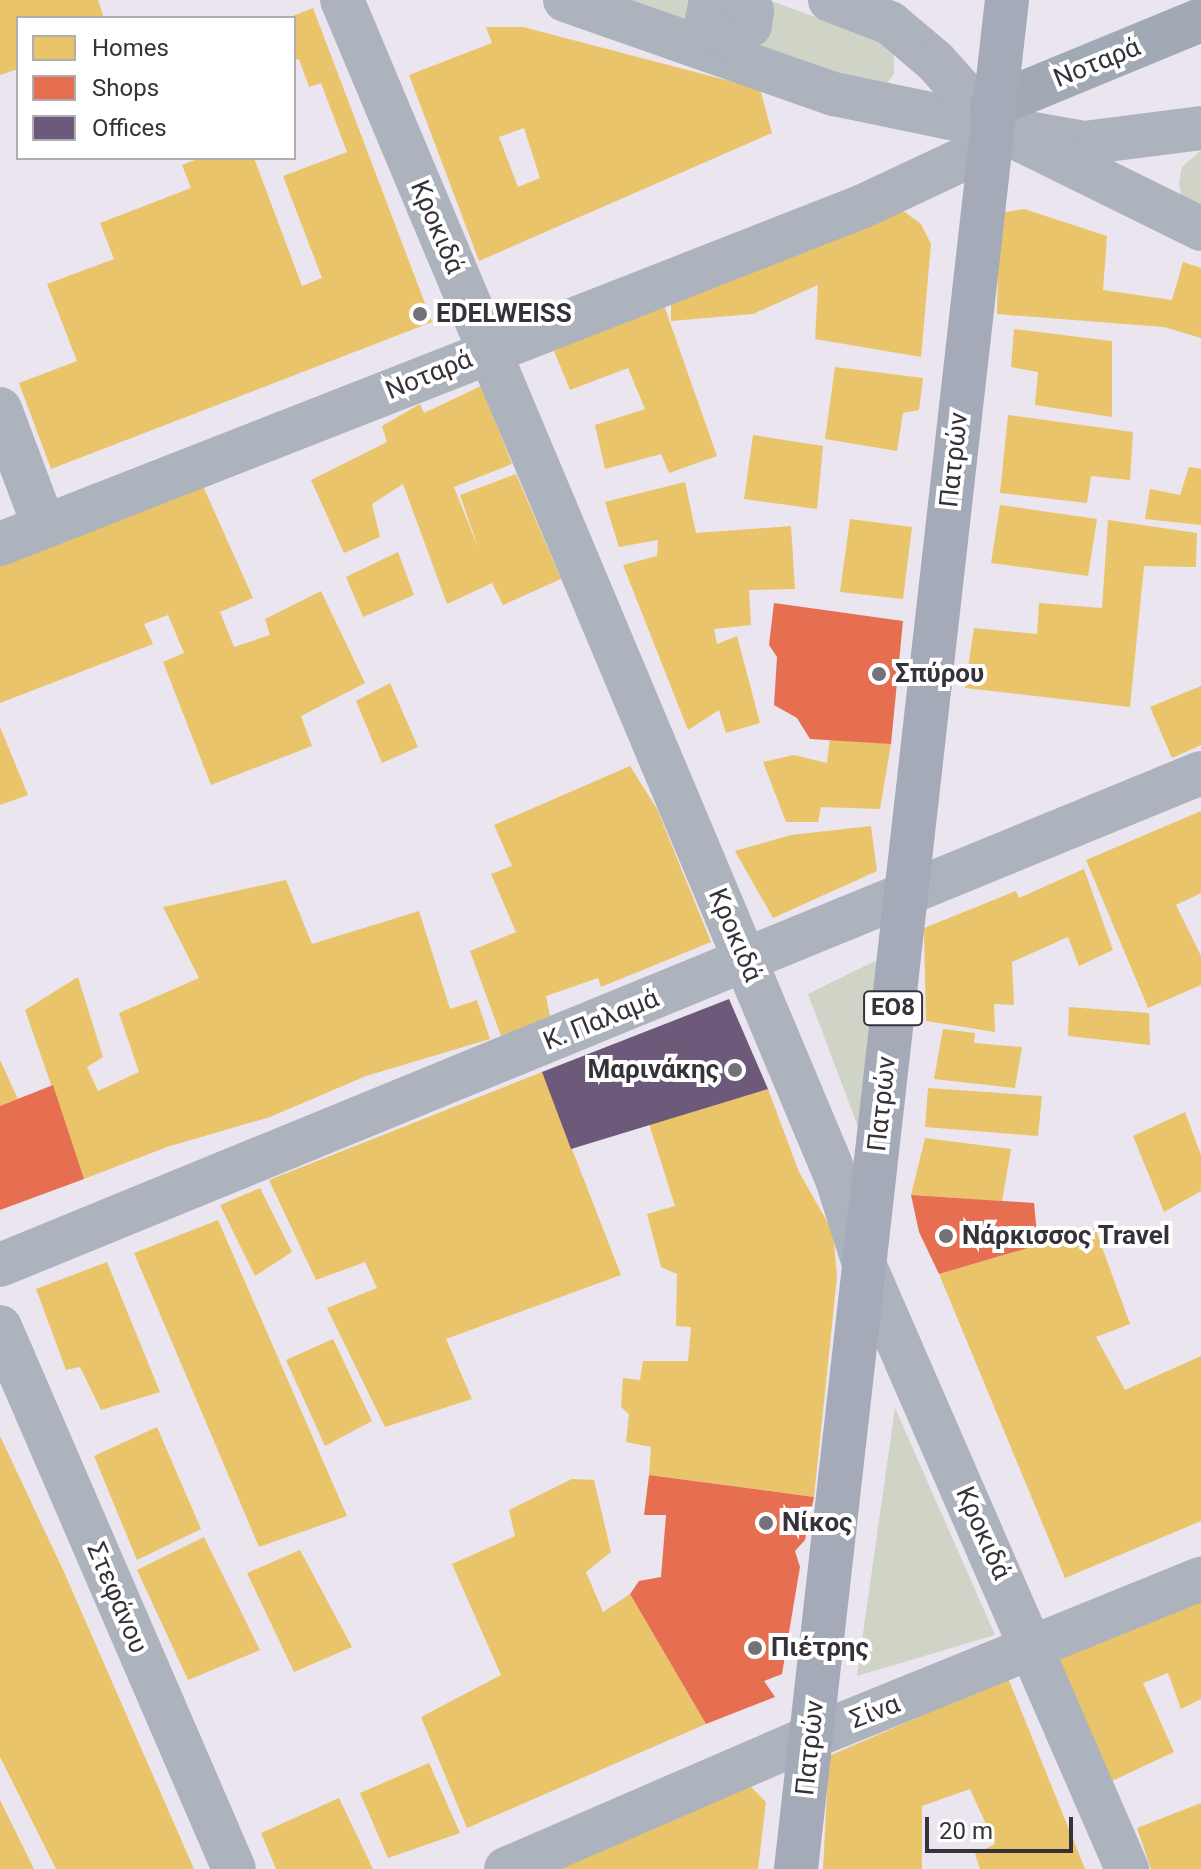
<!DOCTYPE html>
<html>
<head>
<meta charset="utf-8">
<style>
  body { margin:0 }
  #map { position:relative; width:1201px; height:1869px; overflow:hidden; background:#ebe5f0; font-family:Roboto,sans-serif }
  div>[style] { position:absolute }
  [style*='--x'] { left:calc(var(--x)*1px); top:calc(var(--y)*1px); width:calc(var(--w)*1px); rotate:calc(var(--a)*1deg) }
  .green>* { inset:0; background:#d0d4c7 }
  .homes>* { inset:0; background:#e9c46a }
  .shops>* { inset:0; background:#e76f51 }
  .offices>* { inset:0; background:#6d597a }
  .street>* { height:44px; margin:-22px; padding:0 22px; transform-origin:22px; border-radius:22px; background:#acb3bd }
  .secondary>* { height:44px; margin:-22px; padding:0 22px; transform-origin:22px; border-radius:22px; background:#a0a9b4 }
  .primary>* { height:44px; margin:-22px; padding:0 22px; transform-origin:22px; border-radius:22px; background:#a4aab8 }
  .dots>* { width:22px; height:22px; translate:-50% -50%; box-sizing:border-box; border:4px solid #fff; border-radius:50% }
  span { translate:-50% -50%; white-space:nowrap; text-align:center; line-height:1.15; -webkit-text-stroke:8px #fff; paint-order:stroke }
  .shield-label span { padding:2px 6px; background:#fff; border:2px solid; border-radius:6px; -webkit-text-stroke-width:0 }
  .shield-label { font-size:24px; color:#363239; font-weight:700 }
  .street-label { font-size:26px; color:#363239 }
  .poi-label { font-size:26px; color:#363239; font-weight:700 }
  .left { translate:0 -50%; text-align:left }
  .right { translate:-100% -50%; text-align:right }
  .legend { position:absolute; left:16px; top:16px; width:280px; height:144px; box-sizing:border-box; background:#fff; border:2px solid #afadb0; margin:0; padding:10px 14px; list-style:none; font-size:24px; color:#363239 }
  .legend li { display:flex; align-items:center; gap:16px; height:40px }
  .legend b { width:40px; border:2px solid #afadb0 }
  .scale { position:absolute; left:925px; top:1817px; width:148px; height:36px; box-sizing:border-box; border:4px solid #363239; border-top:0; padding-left:10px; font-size:24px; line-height:28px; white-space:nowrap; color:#363239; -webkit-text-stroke:6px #fff; paint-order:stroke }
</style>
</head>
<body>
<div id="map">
  <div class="green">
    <div style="clip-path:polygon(620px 0,693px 0,690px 28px)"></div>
    <div style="clip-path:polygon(769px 0,883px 42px,894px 56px,894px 74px,883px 89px,746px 49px)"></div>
    <div style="clip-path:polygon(1201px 150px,1201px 210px,1181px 196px,1179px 182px,1182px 167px)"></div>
    <div style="clip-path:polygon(875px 961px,884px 975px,863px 1140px,808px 994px)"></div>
    <div style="clip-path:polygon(895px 1408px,995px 1635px,857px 1676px)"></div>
  </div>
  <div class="homes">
    <div style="clip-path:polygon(0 0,98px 0,104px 18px,18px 18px,18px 69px,0 75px)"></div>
    <div style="clip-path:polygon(313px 8px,432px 322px,51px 469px,19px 383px,77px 361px,47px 284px,114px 259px,100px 223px,191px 188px,182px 165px,200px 158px,254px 158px,302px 286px,322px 278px,283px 176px,347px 152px,321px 83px,309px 87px,299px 59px,294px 60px,294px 18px,288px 18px)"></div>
    <div style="clip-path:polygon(evenodd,486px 27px,523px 27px,760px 89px,772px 133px,479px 261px,409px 75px,492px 43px,486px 27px,524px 128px,540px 178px,518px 187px,499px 137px,524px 128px)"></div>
    <div style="clip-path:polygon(884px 207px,905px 212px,921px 224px,931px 244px,921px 357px,815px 339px,818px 285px,753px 314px,671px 321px,671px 293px)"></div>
    <div style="clip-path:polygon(1024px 209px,1107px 236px,1103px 290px,1172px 300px,1183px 262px,1201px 268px,1201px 338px,1164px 327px,997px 314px,999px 213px)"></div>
    <div style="clip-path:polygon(661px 297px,717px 456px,669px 473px,661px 454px,605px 469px,595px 425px,645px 409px,628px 368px,570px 390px,554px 351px)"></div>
    <div style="clip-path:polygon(1014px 329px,1112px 341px,1112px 417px,1035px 405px,1038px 372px,1011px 367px)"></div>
    <div style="clip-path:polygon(835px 367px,923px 378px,919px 410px,903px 413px,897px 451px,825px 439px)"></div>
    <div style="clip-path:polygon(481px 386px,512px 464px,454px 487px,479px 550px,460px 495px,516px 474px,561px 579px,503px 605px,492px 583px,447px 604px,403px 484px,372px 504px,380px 537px,344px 553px,311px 480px,387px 442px,382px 426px,420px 404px,424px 413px)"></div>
    <div style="clip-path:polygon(1008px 415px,1133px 432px,1130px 480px,1091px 476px,1087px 503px,1000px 493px)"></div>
    <div style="clip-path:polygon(753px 435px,823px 446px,817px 509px,744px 499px)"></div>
    <div style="clip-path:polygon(1189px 467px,1201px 469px,1201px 525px,1145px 519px,1150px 489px,1180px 495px)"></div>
    <div style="clip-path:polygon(685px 482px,696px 533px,791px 526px,795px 589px,749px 590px,751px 625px,714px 629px,717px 644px,737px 636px,760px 723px,726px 733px,719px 710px,688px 730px,623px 565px,657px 556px,658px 540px,619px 547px,605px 502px)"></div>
    <div style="clip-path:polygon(203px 486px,253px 598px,220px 612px,234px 647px,270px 635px,265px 619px,321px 591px,365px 683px,301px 716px,312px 746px,211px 785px,163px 662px,184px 653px,168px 615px,144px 624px,153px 644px,0 703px,0 564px)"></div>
    <div style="clip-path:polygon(1000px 505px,1097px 519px,1088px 576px,991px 563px)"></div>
    <div style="clip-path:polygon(850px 519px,912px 527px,903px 599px,840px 592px)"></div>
    <div style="clip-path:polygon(1108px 520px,1197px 533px,1196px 567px,1144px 566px,1130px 707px,965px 688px,974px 628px,1037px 634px,1039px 603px,1102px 608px)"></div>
    <div style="clip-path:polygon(398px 552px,414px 595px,363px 617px,346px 577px)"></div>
    <div style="clip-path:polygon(390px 683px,418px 747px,382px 763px,356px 701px)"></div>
    <div style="clip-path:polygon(1201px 686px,1201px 745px,1172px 758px,1150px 707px)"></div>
    <div style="clip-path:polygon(0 727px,28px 795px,0 805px)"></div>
    <div style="clip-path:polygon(830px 738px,891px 744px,880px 809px,821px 807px,818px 822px,786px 822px,763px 762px,794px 755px,827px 763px)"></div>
    <div style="clip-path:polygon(630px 766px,657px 809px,711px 942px,601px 987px,598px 978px,546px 996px,550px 1016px,501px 1036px,470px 951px,516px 932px,491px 874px,512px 866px,494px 825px)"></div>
    <div style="clip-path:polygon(1201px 811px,1201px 893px,1176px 905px,1201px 956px,1201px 985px,1148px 1008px,1086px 860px)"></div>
    <div style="clip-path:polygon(871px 826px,877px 871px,773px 918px,735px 851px,791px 835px)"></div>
    <div style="clip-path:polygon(1084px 869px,1113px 950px,1079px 966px,1068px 937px,1012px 962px,1014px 1005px,994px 1004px,995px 1032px,926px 1021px,924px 928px,1016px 891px,1019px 898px)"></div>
    <div style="clip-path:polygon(286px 880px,312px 944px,419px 911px,450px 1009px,477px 1000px,490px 1039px,366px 1076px,270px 1117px,167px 1147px,84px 1179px,25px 1010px,78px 977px,103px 1057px,87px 1067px,98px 1091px,139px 1072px,119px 1013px,199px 978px,163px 907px)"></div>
    <div style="clip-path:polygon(1069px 1007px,1149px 1013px,1150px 1045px,1068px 1036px)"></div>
    <div style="clip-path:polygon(943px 1029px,975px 1033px,974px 1043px,1022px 1047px,1015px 1088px,934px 1079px)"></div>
    <div style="clip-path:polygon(0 1060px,18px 1099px,0 1106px)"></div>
    <div style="clip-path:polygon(542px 1072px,621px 1275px,446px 1339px,472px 1399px,385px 1427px,327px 1308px,377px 1288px,365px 1262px,316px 1280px,269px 1180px)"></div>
    <div style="clip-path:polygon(928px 1088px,1042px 1096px,1038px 1136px,925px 1127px)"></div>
    <div style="clip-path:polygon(768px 1089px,799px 1172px,833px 1232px,837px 1277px,814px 1497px,649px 1475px,651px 1447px,626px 1442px,629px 1414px,621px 1407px,623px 1378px,640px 1380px,643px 1361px,688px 1361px,691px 1327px,676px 1326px,677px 1274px,661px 1267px,647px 1214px,675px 1206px,649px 1124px)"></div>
    <div style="clip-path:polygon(1185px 1112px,1201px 1155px,1201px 1191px,1164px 1212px,1133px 1136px)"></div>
    <div style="clip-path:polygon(925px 1138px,1011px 1149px,1002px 1201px,911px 1195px)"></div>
    <div style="clip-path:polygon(260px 1188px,292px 1252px,255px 1276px,220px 1205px)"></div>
    <div style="clip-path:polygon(218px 1220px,347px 1516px,259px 1547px,134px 1253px)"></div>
    <div style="clip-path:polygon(1095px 1228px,1130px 1324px,1096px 1337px,1125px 1390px,1201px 1356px,1201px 1521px,1065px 1578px,939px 1274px)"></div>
    <div style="clip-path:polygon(107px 1262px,160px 1392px,101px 1410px,80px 1367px,66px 1370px,36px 1289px)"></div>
    <div style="clip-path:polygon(333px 1339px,372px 1421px,325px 1446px,286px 1360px)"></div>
    <div style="clip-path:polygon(157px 1427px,201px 1529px,137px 1560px,94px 1456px)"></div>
    <div style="clip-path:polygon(0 1436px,64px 1572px,194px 1869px,56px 1869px,0 1757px)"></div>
    <div style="clip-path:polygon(572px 1479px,594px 1480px,611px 1552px,586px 1572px,603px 1612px,630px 1594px,706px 1724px,467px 1828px,421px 1717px,501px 1675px,452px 1564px,515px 1536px,509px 1510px)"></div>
    <div style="clip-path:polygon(204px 1537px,260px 1650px,188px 1680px,137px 1570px)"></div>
    <div style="clip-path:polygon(300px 1550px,352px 1647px,294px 1672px,247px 1573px)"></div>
    <div style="clip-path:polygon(1201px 1588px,1201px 1699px,1181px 1709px,1168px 1673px,1143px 1683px,1174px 1752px,1112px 1781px,1051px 1649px)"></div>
    <div style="clip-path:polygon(1008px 1678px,1085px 1869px,980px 1869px,975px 1854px,995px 1844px,970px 1789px,922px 1806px,922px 1869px,823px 1869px,829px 1756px)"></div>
    <div style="clip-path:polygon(429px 1763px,460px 1833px,388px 1858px,360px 1793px)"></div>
    <div style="clip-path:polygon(751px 1787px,766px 1802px,758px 1869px,536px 1869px)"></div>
    <div style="clip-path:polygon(339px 1798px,373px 1869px,276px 1869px,261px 1833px)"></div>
    <div style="clip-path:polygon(0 1800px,34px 1869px,0 1869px)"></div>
    <div style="clip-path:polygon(1201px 1803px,1201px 1869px,1151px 1869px,1137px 1828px)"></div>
  </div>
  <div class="shops">
    <div style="clip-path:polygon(774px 603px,903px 621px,891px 744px,810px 739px,797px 718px,774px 705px,777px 657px,769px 645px)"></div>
    <div style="clip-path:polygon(53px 1085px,84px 1179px,0 1210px,0 1106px)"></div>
    <div style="clip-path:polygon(911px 1195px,1034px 1203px,1038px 1245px,939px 1274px,919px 1232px)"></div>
    <div style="clip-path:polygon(649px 1475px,814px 1497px,805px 1540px,795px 1551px,800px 1567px,782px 1674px,764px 1681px,775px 1697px,706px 1724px,630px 1594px,639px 1581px,661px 1577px,666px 1515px,644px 1515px)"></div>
  </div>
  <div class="offices">
    <div style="clip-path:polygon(729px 999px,768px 1089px,571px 1149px,542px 1072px)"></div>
  </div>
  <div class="street">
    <div style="--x:342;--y:0;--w:1279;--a:67.23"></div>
    <div style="--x:837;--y:1179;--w:89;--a:72.4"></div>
    <div style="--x:864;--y:1264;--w:660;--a:66.5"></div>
    <div style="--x:565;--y:0;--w:285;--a:19.3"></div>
    <div style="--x:834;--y:94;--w:163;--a:11.7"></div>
    <div style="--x:994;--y:127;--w:91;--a:10.1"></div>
    <div style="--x:1084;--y:143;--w:118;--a:-7.3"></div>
    <div style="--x:711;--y:0;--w:20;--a:101"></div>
    <div style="--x:707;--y:20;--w:15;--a:58"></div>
    <div style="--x:715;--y:33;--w:17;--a:17"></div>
    <div style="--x:731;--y:38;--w:23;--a:-34"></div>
    <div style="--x:750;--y:25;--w:14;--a:-82"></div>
    <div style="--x:752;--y:11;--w:12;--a:-114"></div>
    <div style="--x:830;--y:0;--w:64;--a:21"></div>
    <div style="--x:890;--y:23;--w:59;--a:40.2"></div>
    <div style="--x:935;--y:61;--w:89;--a:48.2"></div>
    <div style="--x:994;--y:127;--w:231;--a:26.2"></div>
    <div style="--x:0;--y:409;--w:125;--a:69.4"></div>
    <div style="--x:0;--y:544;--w:925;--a:-21.38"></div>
    <div style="--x:861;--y:207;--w:141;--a:-25.1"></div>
    <div style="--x:0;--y:1265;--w:1298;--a:-22.28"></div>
    <div style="--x:0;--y:1327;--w:590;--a:66.65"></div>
    <div style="--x:506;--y:1869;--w:332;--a:-23.4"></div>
    <div style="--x:811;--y:1737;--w:421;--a:-22.1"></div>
  </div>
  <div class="secondary">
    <div style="--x:992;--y:106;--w:226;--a:-22.4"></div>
  </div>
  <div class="primary">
    <div style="--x:796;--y:1869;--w:1881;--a:-83.56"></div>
  </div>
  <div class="dots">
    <div style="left:420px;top:314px;background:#757179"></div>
    <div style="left:879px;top:674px;background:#757179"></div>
    <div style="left:735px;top:1070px;background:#757179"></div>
    <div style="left:946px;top:1236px;background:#757179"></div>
    <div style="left:766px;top:1523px;background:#757179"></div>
    <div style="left:755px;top:1648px;background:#757179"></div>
  </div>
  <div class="shield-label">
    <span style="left:893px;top:1008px">ΕΟ8</span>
  </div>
  <div class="street-label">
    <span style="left:1097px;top:63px;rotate:-22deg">Νοταρά</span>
    <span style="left:437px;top:227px;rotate:67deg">Κροκιδά</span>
    <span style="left:429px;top:375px;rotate:-22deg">Νοταρά</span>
    <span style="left:954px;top:460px;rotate:-84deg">Πατρών</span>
    <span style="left:735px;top:935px;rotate:67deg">Κροκιδά</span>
    <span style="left:601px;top:1020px;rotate:-22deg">Κ. Παλαμά</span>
    <span style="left:882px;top:1104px;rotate:-84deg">Πατρών</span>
    <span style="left:983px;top:1533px;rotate:66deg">Κροκιδά</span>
    <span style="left:117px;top:1598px;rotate:67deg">Στεφάνου</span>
    <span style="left:875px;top:1712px;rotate:-21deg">Σίνα</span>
    <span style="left:810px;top:1748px;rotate:-84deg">Πατρών</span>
  </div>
  <div class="poi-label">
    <span class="left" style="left:436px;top:314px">EDELWEISS</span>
    <span class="left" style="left:895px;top:674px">Σπύρου</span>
    <span class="right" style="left:719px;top:1070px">Μαρινάκης</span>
    <span class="left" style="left:962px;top:1236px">Νάρκισσος Travel</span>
    <span class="left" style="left:782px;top:1523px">Νίκος</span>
    <span class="left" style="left:771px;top:1648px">Πιέτρης</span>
  </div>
  <ul class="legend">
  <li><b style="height:22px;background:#e9c46a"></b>Homes</li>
  <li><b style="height:22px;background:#e76f51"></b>Shops</li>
  <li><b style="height:22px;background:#6d597a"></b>Offices</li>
  </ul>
  <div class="scale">20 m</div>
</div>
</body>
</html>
